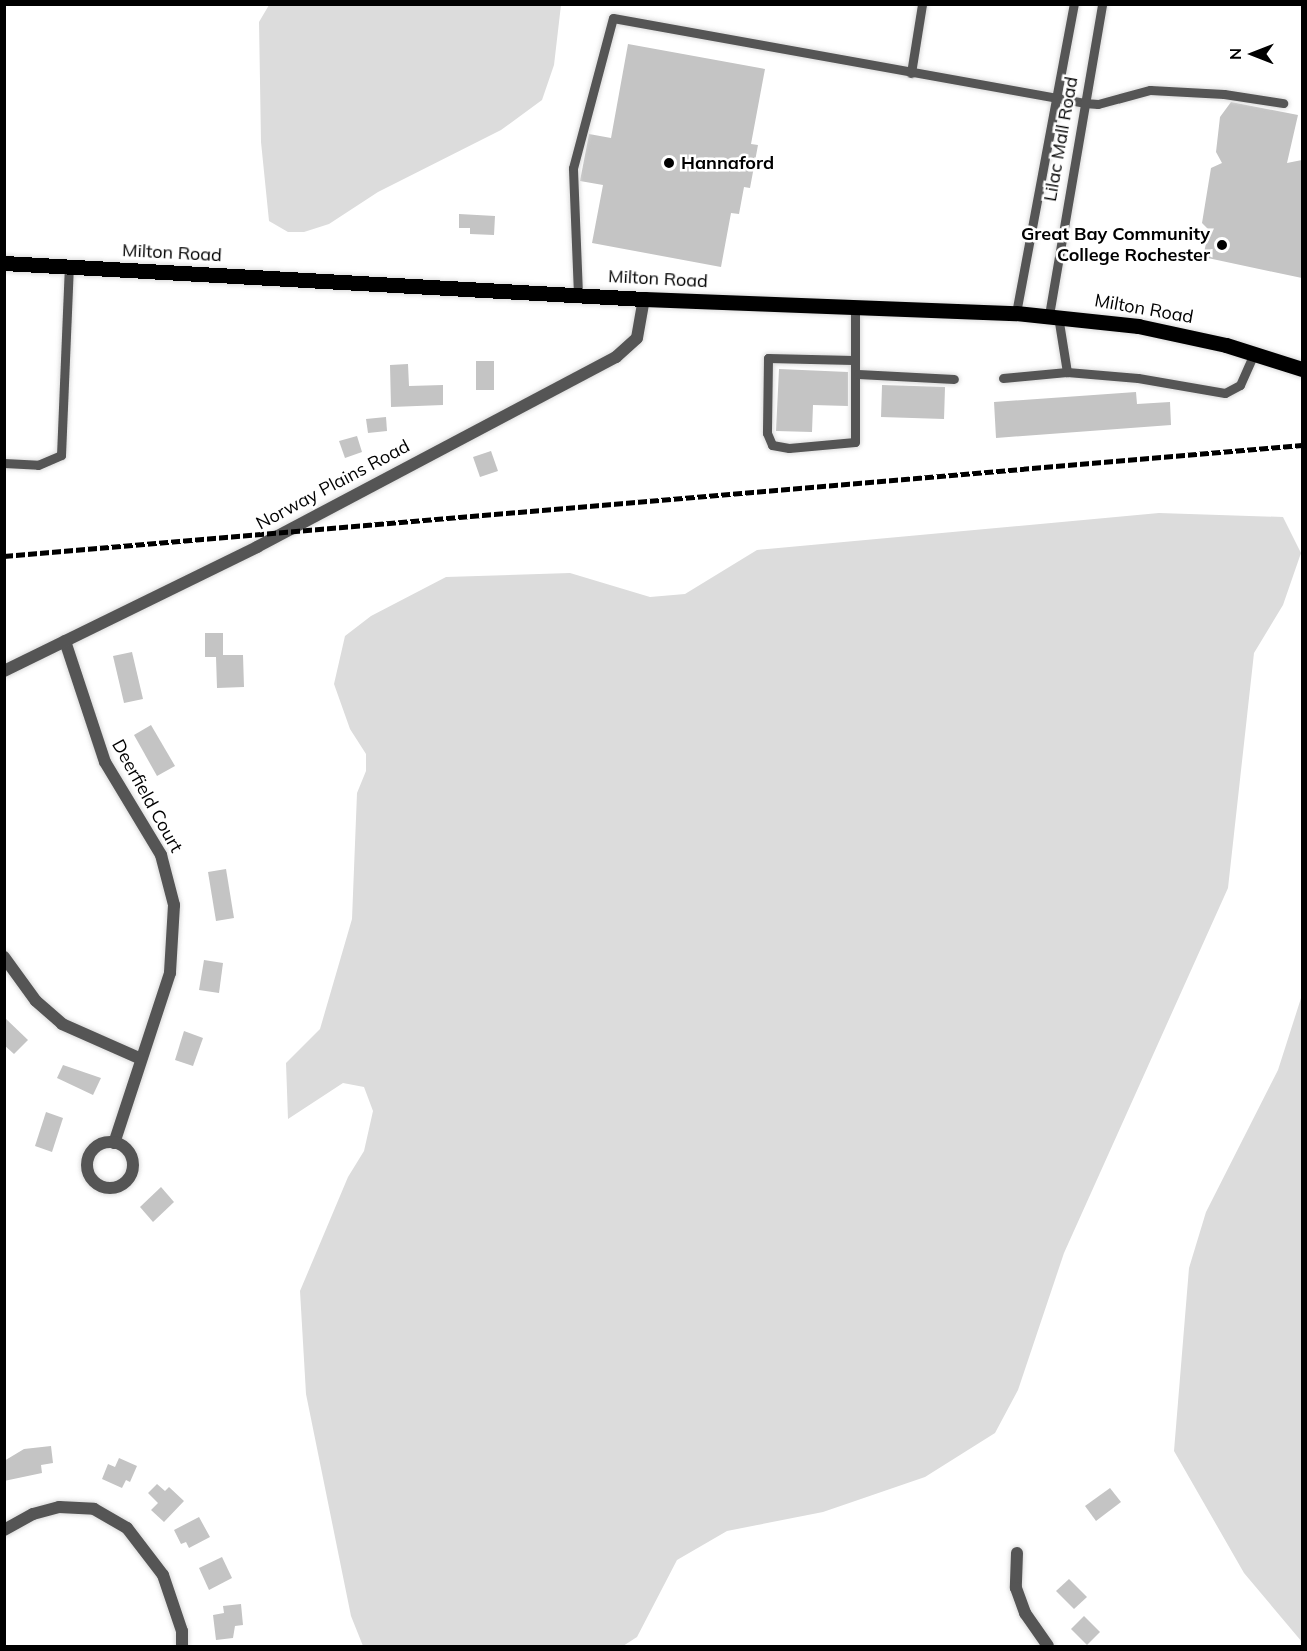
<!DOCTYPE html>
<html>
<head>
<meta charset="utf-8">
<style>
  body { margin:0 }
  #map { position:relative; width:1307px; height:1651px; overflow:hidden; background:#fff; font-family:Mulish,sans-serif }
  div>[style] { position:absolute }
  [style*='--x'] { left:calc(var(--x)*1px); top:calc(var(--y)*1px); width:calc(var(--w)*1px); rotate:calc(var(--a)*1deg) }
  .green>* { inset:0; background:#dcdcdc }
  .building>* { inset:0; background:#c4c4c4 }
  .roads { filter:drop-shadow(0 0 2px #dbdbdb) drop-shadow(0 0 2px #dbdbdb) }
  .service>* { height:9px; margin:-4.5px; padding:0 4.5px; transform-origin:4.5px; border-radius:4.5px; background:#555 }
  .minor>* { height:12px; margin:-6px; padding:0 6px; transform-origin:6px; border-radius:6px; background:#555 }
  .minor>.ring { margin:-6px; padding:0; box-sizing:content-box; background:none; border:12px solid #555; border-radius:50% }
  .primary>* { height:15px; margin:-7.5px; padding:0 7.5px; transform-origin:7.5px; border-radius:7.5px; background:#000 }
  .rail>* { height:4.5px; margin-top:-2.25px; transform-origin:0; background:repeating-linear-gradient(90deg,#000 0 9px,transparent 0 12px) }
  .dots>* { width:16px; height:16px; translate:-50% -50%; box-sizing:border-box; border:3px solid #fff; border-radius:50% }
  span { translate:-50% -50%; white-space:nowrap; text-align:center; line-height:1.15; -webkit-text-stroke:5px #fff; paint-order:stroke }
  .street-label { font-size:18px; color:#000 }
  .poi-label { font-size:18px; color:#000; font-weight:700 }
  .left { translate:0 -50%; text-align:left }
  .right { translate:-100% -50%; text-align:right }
  .frame { position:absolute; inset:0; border:6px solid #000; pointer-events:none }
  .north { position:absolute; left:1223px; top:24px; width:60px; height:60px; -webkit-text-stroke:4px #fff; paint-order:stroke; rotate:270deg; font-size:16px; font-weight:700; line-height:24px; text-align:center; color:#000 }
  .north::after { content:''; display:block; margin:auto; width:21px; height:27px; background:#000; clip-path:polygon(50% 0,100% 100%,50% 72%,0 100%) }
</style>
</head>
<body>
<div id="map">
  <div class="green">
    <div style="clip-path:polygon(269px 5px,561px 5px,554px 65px,542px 100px,501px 130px,378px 192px,329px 224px,304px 232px,288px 232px,269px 221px,261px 142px,259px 22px)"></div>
    <div style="clip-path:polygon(1159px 513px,1283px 517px,1301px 553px,1283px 605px,1254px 653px,1228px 888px,1064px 1253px,1018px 1390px,995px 1433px,925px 1477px,823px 1512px,727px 1531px,677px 1560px,637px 1637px,623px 1646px,363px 1646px,351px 1616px,306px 1394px,300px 1291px,348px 1177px,364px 1151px,373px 1111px,364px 1087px,343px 1083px,288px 1119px,286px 1063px,320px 1029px,352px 919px,357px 793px,366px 771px,366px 754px,350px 729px,334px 684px,345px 636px,371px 616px,446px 577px,570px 573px,650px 597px,685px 594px,757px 550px)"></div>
    <div style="clip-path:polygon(1302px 995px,1302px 1642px,1244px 1573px,1174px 1451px,1189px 1268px,1206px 1212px,1278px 1070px)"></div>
  </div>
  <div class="building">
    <div style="clip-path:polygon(628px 44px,765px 69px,751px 144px,758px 145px,750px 188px,744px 187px,739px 214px,731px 213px,721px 267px,592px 243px,603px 185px,580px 181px,589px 134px,611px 138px)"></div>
    <div style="clip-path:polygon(1231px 102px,1298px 115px,1287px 163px,1302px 160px,1302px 278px,1203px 257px,1209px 230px,1202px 223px,1211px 168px,1222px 163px,1216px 152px,1220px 117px)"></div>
    <div style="clip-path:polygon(459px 214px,495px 216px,494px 235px,470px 234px,470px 228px,459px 228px)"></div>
    <div style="clip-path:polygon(476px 361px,494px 361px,494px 390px,476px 390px)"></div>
    <div style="clip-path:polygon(408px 364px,409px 386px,443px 385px,443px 405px,391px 407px,390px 365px)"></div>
    <div style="clip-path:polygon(779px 369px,848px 372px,848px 406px,813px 405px,812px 432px,776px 431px)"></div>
    <div style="clip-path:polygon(882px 385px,945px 387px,944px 419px,881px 417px)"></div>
    <div style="clip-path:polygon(1136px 392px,1137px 404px,1170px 402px,1171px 425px,996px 438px,994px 402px)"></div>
    <div style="clip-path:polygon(386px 417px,387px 431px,368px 433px,366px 419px)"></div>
    <div style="clip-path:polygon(357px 436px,362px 452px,345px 458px,339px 441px)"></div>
    <div style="clip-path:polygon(491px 451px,498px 471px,480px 477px,473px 457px)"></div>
    <div style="clip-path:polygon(205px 633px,223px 633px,223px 655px,243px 655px,244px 687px,217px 688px,216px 657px,205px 657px)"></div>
    <div style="clip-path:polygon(132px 652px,143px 699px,124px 703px,113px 656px)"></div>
    <div style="clip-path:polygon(151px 725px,175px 766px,157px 776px,134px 735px)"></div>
    <div style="clip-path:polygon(226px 869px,234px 918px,216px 921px,208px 872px)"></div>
    <div style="clip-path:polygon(204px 960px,223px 963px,219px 993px,199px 990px)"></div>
    <div style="clip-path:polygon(4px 1017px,28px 1040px,14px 1054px,4px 1045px)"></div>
    <div style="clip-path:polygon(184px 1031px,203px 1038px,193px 1066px,175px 1060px)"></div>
    <div style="clip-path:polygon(63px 1065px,101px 1078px,93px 1095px,57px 1078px)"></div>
    <div style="clip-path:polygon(46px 1112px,63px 1118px,52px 1152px,35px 1146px)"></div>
    <div style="clip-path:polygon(161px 1187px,174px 1202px,153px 1222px,140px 1207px)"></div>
    <div style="clip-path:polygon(51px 1446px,53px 1463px,41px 1465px,42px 1473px,4px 1481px,4px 1461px,24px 1449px)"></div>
    <div style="clip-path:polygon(119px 1458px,137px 1466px,130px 1482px,126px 1480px,122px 1488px,102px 1479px,108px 1464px,115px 1467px)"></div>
    <div style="clip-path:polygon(157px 1484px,165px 1491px,169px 1487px,184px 1501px,164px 1522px,151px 1510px,158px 1503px,148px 1493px)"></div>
    <div style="clip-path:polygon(1110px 1488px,1121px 1502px,1096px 1521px,1085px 1506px)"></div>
    <div style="clip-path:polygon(199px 1517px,210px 1537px,189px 1548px,186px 1542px,181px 1544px,174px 1530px)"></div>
    <div style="clip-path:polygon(222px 1557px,232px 1578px,209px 1590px,199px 1568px)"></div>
    <div style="clip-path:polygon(1069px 1579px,1087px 1597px,1074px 1609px,1056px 1591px)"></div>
    <div style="clip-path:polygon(241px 1604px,243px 1625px,235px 1626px,233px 1638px,216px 1640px,213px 1615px,224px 1613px,223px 1606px)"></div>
    <div style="clip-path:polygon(1084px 1616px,1100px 1632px,1087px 1645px,1071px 1629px)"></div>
  </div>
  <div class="roads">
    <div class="service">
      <div style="--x:911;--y:73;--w:70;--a:-80.9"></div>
      <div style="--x:578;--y:294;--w:126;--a:-92.3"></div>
      <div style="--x:573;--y:168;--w:155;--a:-75.1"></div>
      <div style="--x:613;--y:18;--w:479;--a:10.2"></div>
      <div style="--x:1084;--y:103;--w:14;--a:4"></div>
      <div style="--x:1098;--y:104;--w:54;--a:-15.1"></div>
      <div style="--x:1150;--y:90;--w:74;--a:3.1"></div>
      <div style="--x:1224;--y:94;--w:60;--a:8.7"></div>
      <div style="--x:1016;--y:313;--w:314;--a:-79.4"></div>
      <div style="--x:1049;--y:315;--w:315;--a:-80.3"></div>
      <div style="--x:1058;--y:316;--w:57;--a:80.9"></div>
      <div style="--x:1067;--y:372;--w:71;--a:4.8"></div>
      <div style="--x:1138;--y:378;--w:88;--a:9.8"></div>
      <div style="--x:1225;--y:393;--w:17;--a:-28"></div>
      <div style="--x:1240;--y:385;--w:34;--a:-66"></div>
      <div style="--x:853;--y:360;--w:85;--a:-178.7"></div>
      <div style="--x:768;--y:358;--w:75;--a:90.8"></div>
      <div style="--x:767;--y:433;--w:13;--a:67"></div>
      <div style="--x:772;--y:445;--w:17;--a:10"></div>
      <div style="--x:789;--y:448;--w:66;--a:-5.2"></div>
      <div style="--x:855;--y:442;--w:134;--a:-90"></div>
      <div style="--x:858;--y:374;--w:96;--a:3"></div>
      <div style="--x:1003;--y:378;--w:64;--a:-5.4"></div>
      <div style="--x:4;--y:463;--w:34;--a:3"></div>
      <div style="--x:38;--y:465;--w:25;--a:-23"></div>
      <div style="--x:61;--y:455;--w:189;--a:-87.6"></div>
    </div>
    <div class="minor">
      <div style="--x:65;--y:641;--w:127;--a:71.7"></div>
      <div style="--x:105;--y:762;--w:109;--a:58.9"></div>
      <div style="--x:161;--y:855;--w:52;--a:75.4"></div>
      <div style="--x:174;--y:905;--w:68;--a:93.4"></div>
      <div style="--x:170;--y:973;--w:179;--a:108.2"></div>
      <div style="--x:4;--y:671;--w:282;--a:-26.1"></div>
      <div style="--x:257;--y:547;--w:406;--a:-27.9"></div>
      <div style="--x:616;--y:357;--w:28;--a:-42"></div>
      <div style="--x:637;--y:338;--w:40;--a:-80"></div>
      <div style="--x:4;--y:957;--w:54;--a:54"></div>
      <div style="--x:36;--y:1001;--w:35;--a:41"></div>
      <div style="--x:62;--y:1024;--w:86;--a:23.9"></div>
      <div class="ring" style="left:87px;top:1142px;width:34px;height:34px"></div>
      <div style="--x:4;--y:1530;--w:33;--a:-29"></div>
      <div style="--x:33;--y:1514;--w:27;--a:-15"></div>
      <div style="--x:59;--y:1507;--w:35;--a:3"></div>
      <div style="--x:94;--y:1509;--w:38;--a:30"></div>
      <div style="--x:127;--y:1528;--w:59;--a:52.5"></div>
      <div style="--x:163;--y:1575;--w:59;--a:71.3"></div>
      <div style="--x:182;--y:1631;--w:15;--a:90"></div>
      <div style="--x:1017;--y:1553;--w:35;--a:92"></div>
      <div style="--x:1016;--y:1588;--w:27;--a:70"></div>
      <div style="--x:1025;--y:1613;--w:40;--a:55.1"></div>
    </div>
    <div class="primary">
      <div style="--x:4;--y:263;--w:641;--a:3.22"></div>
      <div style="--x:644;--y:299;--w:372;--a:2.2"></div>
      <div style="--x:1016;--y:313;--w:123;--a:6.1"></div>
      <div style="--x:1138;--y:326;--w:90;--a:12.2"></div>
      <div style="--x:1226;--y:345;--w:80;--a:17.5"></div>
    </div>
  </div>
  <div class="rail">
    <div style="--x:4;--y:556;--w:1303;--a:-4.89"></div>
  </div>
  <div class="dots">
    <div style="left:669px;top:163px;background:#000"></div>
    <div style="left:1222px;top:245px;background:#000"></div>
  </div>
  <div class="street-label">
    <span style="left:1061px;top:139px;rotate:-80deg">Lilac Mall Road</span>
    <span style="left:172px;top:253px;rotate:3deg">Milton Road</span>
    <span style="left:658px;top:279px;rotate:3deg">Milton Road</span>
    <span style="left:1144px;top:309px;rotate:10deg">Milton Road</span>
    <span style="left:333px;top:485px;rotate:-28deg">Norway Plains Road</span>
    <span style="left:147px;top:796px;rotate:61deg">Deerfield Court</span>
  </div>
  <div class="poi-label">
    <span class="left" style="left:681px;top:163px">Hannaford</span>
    <span class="right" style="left:1210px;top:245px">Great Bay Community<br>College Rochester</span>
  </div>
  <div class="frame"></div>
  <div class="north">N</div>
</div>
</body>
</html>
